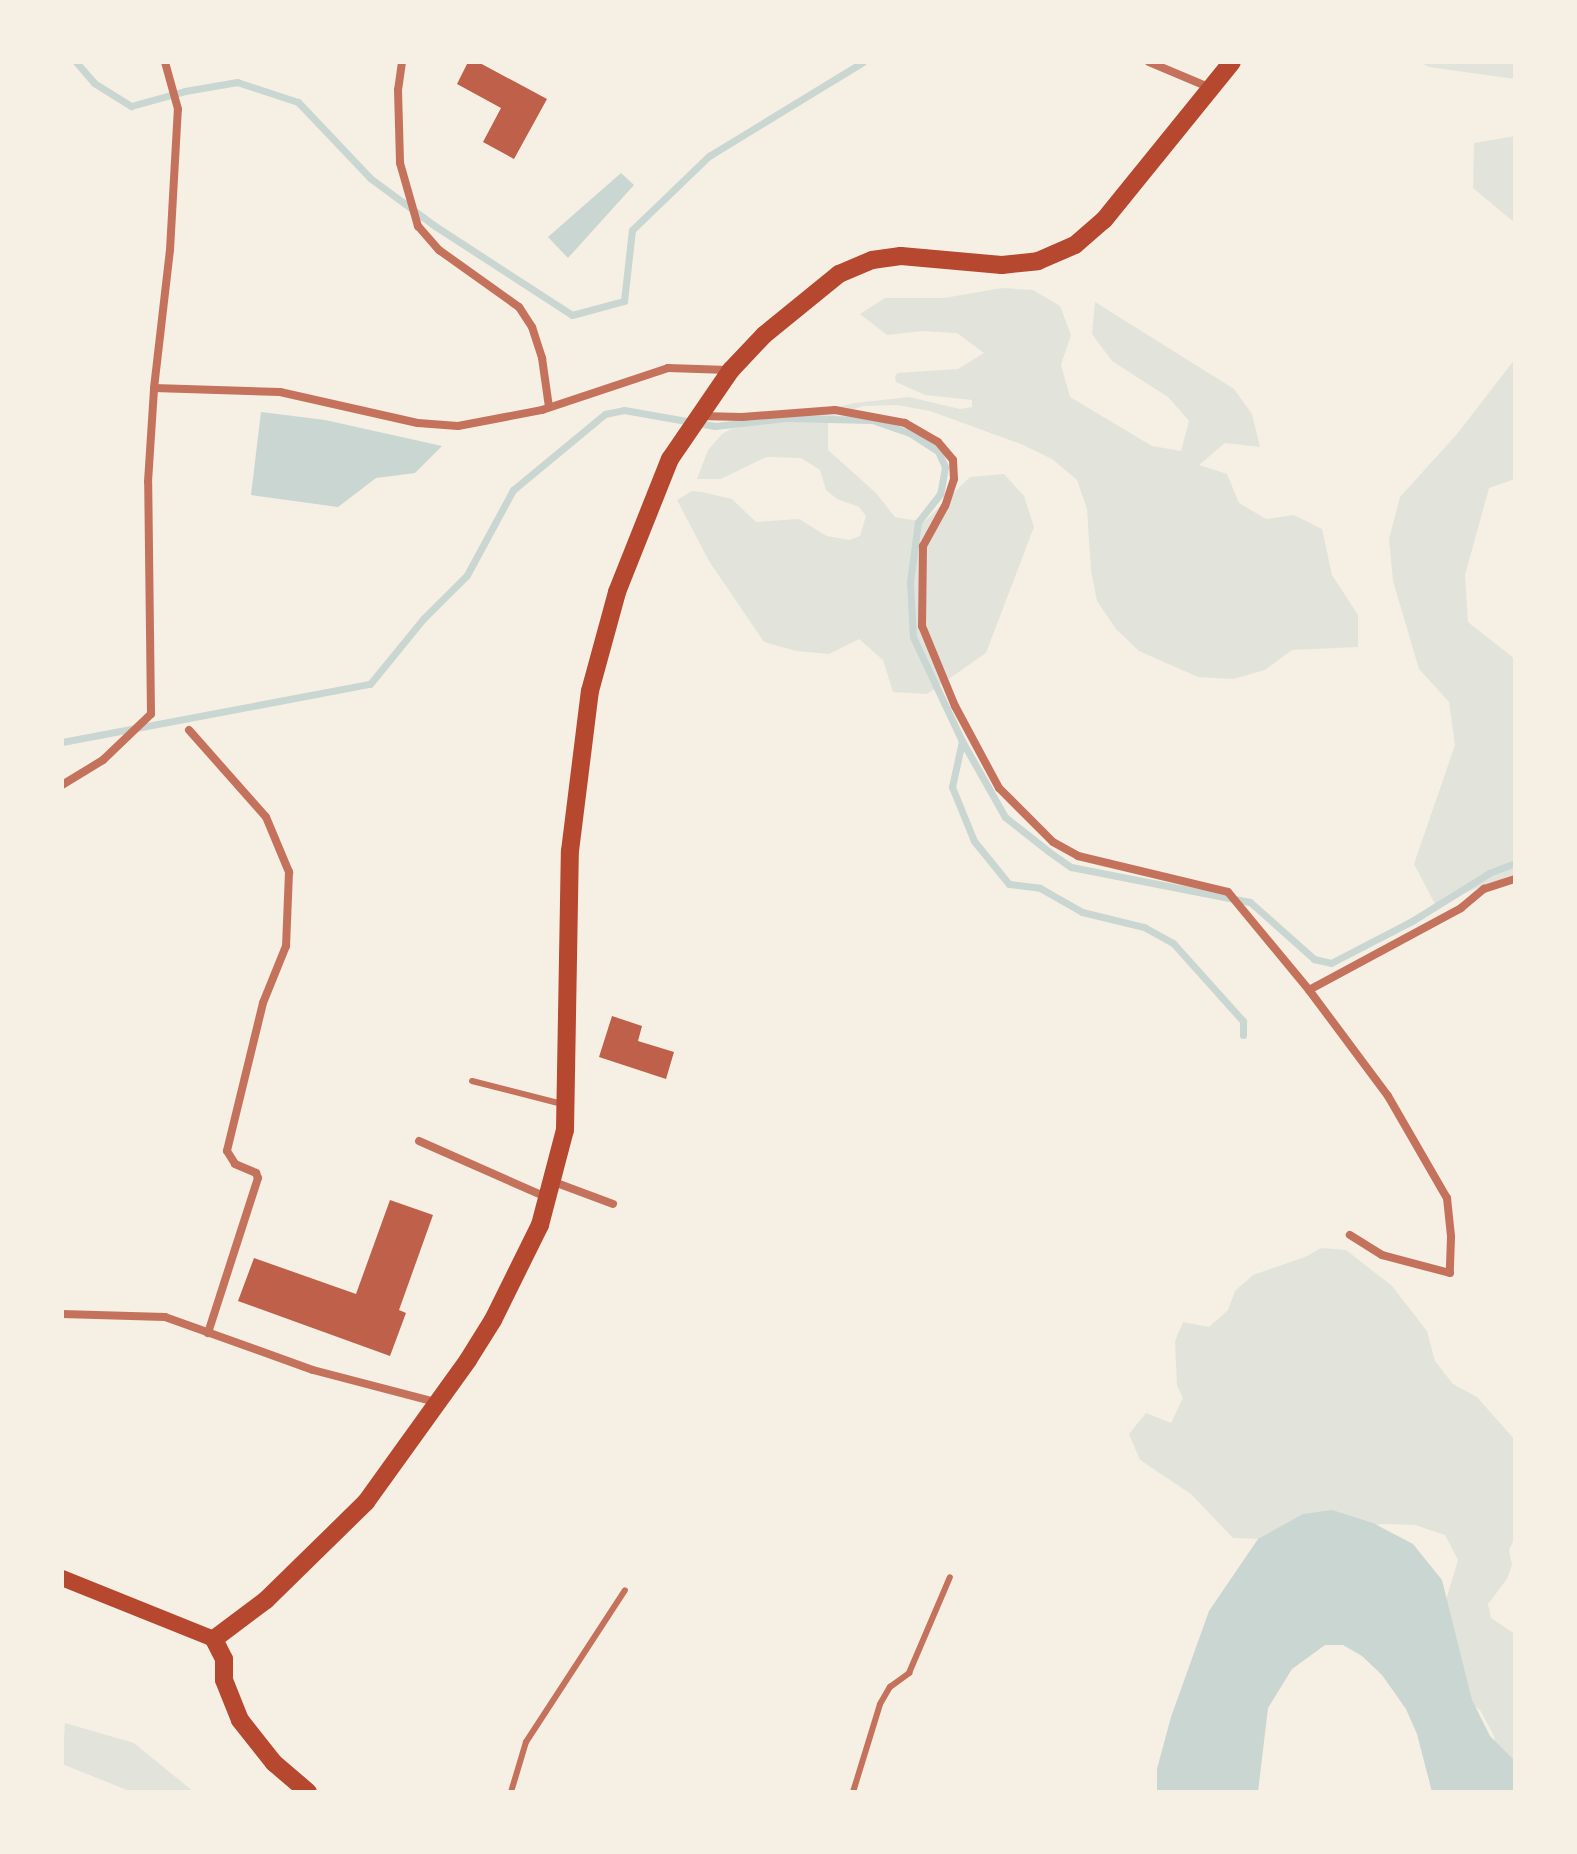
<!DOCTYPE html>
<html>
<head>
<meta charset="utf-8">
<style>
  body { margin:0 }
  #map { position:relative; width:1577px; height:1854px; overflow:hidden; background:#f6efe4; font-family:Signika,sans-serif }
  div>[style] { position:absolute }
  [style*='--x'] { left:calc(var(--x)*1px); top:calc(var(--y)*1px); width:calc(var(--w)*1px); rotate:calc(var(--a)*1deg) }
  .green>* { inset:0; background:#e2e4dc }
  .water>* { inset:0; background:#c9d6d2 }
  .stream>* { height:7px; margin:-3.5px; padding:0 3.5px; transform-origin:3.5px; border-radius:3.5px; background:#c9d6d2 }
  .building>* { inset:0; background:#bf614a }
  .service>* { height:6px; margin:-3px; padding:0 3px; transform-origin:3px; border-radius:3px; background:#c5725c }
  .minor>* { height:8px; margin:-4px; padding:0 4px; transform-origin:4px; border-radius:4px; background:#c5725c }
  .secondary>* { height:16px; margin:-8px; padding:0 8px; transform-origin:8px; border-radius:8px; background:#b5482f }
  .primary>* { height:18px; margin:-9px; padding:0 9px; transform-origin:9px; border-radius:9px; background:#b5482f }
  span { translate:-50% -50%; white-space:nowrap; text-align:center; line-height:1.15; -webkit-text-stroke:8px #f6efe4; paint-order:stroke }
  .frame { position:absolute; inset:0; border:64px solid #f6efe4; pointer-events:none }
</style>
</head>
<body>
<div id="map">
  <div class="green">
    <div style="clip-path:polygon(1419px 62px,1515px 62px,1515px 79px,1429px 67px)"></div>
    <div style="clip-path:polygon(1515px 136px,1515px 223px,1473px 188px,1474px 143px)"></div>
    <div style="clip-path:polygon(1002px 288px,1033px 290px,1060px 306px,1071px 335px,1061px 365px,1070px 397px,1152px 446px,1181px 451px,1189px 421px,1168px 397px,1112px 361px,1092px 334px,1095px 302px,1234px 389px,1252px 414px,1260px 447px,1225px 443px,1199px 465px,1227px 474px,1239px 503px,1266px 519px,1294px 515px,1322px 529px,1332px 575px,1358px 615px,1358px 647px,1292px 650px,1265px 670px,1233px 679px,1198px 677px,1139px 651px,1116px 629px,1097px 601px,1091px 571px,1087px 509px,1077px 480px,1052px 459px,1021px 444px,930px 411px,897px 405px,863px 406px,828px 418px,828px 450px,876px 493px,895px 517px,924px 522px,970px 477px,1004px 474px,1024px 496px,1034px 527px,986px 653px,927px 694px,893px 692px,883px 660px,859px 639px,829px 654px,796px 651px,764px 642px,709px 561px,677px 500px,692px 491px,702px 492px,732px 499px,756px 522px,799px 519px,827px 536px,849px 540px,860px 536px,866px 516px,859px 507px,837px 499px,826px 490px,820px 470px,801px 458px,766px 457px,721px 479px,697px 479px,708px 450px,722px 434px,731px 429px,776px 419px,807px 420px,815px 412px,855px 403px,909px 397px,960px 409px,972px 407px,972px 400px,925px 395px,896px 382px,895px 378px,897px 373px,958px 369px,984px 353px,957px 333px,921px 331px,887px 335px,860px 314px,885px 298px,944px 298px)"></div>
    <div style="clip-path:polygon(1515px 359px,1515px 479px,1489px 488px,1465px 575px,1468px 622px,1515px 659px,1515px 874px,1435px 904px,1414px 864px,1455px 745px,1449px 702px,1419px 669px,1393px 581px,1389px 539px,1400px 497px,1457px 434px)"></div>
    <div style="clip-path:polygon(1321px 1248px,1346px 1250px,1392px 1286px,1427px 1331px,1435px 1361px,1453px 1384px,1477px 1397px,1515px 1440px,1515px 1538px,1509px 1550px,1512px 1565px,1507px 1579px,1488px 1604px,1491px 1618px,1515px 1634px,1515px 1790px,1499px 1765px,1494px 1736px,1480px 1710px,1454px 1694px,1442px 1613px,1458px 1560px,1445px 1535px,1415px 1525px,1383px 1524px,1263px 1539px,1233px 1538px,1191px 1494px,1140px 1460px,1129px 1434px,1146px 1413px,1171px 1423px,1183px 1398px,1177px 1386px,1175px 1341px,1183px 1322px,1209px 1327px,1228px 1310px,1235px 1291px,1253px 1275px,1305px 1257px)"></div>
    <div style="clip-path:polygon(65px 1723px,134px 1743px,194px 1792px,132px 1792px,62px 1764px)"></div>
  </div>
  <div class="water">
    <div style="clip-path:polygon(621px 173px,634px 185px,568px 258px,548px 237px)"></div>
    <div style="clip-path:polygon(261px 412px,325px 420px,442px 446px,415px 473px,376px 478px,338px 507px,251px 495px)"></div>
    <div style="clip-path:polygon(1332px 1510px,1373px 1523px,1413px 1544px,1442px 1580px,1472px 1700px,1490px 1736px,1515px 1761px,1515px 1792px,1432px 1792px,1417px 1734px,1406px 1709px,1382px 1675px,1362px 1656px,1343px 1645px,1325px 1645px,1292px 1669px,1268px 1708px,1258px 1792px,1157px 1792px,1157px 1769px,1171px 1717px,1209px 1611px,1258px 1539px,1303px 1514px)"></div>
  </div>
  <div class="stream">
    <div style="--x:76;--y:62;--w:28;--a:49"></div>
    <div style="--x:94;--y:83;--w:44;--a:31.9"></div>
    <div style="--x:131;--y:106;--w:56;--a:-15.5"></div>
    <div style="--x:185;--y:91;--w:53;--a:-9.8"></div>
    <div style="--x:237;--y:82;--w:64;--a:18.2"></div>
    <div style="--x:298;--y:102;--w:105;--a:46.5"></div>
    <div style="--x:370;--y:178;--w:81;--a:36.4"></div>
    <div style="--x:435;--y:226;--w:163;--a:33"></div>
    <div style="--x:572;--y:315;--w:54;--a:-15.1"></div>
    <div style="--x:624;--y:301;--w:71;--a:-83.6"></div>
    <div style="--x:632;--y:230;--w:107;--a:-43.9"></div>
    <div style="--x:709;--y:156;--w:180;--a:-31.4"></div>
    <div style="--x:962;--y:741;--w:47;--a:102.3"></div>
    <div style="--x:952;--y:787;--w:58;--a:67.8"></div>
    <div style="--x:974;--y:841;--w:55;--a:50.9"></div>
    <div style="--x:1009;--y:884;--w:31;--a:7"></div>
    <div style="--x:1040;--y:888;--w:48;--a:29.7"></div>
    <div style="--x:1082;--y:912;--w:64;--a:13.6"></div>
    <div style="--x:1144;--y:927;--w:33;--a:29"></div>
    <div style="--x:1173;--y:943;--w:105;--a:48.1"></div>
    <div style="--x:1243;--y:1021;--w:14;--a:90"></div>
    <div style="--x:62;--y:742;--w:313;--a:-10.7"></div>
    <div style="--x:370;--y:684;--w:84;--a:-50.8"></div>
    <div style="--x:423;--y:619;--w:62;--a:-45"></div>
    <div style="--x:467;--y:575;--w:97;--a:-61.6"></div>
    <div style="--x:513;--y:490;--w:119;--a:-39.6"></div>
    <div style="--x:605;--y:414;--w:19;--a:-12"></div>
    <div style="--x:624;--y:410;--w:92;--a:10"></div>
    <div style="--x:715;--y:426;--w:71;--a:-6.4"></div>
    <div style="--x:786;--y:418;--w:86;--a:1.3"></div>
    <div style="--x:872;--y:420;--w:40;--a:18.9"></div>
    <div style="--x:910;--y:433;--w:33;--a:33"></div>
    <div style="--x:938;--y:451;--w:17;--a:66"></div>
    <div style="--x:945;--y:467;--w:27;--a:100"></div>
    <div style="--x:940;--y:494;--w:36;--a:128"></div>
    <div style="--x:918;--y:522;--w:61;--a:97.6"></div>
    <div style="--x:910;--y:582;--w:55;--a:86.9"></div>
    <div style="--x:913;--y:637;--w:115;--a:64.8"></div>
    <div style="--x:962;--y:741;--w:87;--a:60.5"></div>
    <div style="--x:1005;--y:817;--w:55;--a:38.3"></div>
    <div style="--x:1048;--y:851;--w:28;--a:35"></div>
    <div style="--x:1071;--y:867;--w:182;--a:11.1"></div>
    <div style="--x:1250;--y:902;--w:86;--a:41.7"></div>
    <div style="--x:1314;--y:959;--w:17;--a:13"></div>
    <div style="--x:1331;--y:963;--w:91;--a:-27.4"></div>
    <div style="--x:1412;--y:921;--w:91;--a:-31.9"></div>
    <div style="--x:1489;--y:873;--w:28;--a:-21"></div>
  </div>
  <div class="building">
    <div style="clip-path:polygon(468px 62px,478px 62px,547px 99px,514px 159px,483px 142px,501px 108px,457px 84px)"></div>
    <div style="clip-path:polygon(612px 1016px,642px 1026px,638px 1041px,674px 1052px,666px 1079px,599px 1057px)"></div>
    <div style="clip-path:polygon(390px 1200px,433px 1215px,399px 1310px,406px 1313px,390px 1356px,238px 1301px,254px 1258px,356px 1294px)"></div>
  </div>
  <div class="service">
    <div style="--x:472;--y:1081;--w:93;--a:14.3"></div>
    <div style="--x:511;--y:1792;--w:52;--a:-73.3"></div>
    <div style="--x:526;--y:1742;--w:181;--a:-56.9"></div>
    <div style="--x:853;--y:1792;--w:92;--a:-72.9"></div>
    <div style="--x:880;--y:1704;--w:20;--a:-60"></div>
    <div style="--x:890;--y:1687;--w:24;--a:-36"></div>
    <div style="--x:909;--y:1673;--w:104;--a:-66.9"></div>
  </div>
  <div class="minor">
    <div style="--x:402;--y:62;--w:28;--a:98"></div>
    <div style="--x:398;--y:90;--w:73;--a:88.4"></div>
    <div style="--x:400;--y:163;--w:66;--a:74.1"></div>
    <div style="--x:418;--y:226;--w:32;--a:49"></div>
    <div style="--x:439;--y:250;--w:98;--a:35.5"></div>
    <div style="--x:519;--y:307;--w:24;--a:57"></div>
    <div style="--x:532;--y:327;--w:33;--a:72"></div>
    <div style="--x:542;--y:358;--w:49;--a:81.9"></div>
    <div style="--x:1149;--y:62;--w:67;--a:22.8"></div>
    <div style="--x:154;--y:388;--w:126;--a:1.8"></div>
    <div style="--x:280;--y:392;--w:141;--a:12.7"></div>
    <div style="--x:418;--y:423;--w:40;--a:4.3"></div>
    <div style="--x:458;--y:426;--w:86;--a:-10.8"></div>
    <div style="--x:542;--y:410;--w:133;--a:-18.4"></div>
    <div style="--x:668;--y:368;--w:60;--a:1.9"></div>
    <div style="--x:700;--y:416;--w:42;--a:1.4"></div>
    <div style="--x:742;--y:417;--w:93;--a:-4.3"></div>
    <div style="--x:835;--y:410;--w:71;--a:10.5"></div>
    <div style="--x:905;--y:423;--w:38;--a:30"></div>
    <div style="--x:938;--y:442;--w:23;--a:50"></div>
    <div style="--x:953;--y:460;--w:19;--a:87"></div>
    <div style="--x:954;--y:479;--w:28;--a:108"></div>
    <div style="--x:945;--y:506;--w:46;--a:118.8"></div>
    <div style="--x:923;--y:546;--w:80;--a:90.7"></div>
    <div style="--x:922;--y:626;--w:87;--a:67.6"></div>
    <div style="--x:955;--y:706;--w:93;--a:61.8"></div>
    <div style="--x:999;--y:788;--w:76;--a:45"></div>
    <div style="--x:1053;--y:842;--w:29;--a:29"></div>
    <div style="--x:1078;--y:856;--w:154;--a:13.5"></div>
    <div style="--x:1228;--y:892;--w:127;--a:50.4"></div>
    <div style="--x:1309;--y:990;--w:173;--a:-28.3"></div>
    <div style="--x:1461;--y:908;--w:30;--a:-40"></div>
    <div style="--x:1484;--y:889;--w:33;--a:-18"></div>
    <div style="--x:189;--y:730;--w:116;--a:48.5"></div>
    <div style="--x:266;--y:817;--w:60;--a:67.3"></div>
    <div style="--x:289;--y:872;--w:74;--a:92.3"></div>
    <div style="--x:286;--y:946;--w:61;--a:112"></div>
    <div style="--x:263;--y:1003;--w:152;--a:103.7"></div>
    <div style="--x:227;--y:1151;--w:15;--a:58"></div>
    <div style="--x:235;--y:1164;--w:23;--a:23"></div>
    <div style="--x:256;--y:1173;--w:5;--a:68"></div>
    <div style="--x:258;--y:1178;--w:163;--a:107.9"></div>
    <div style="--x:62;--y:785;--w:48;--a:-31.4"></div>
    <div style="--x:103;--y:760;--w:66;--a:-43.8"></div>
    <div style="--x:151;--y:714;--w:232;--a:-90.7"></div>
    <div style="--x:148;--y:482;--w:94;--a:-86.3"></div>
    <div style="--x:154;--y:388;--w:139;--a:-83.4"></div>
    <div style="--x:170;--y:250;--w:141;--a:-86.8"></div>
    <div style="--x:178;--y:109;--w:49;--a:-105.5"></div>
    <div style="--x:1309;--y:990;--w:132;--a:53.3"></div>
    <div style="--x:1388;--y:1096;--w:118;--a:60"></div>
    <div style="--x:1447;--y:1198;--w:39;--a:84"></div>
    <div style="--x:1451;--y:1237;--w:36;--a:92"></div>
    <div style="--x:1450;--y:1273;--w:70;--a:-165.2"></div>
    <div style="--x:1382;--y:1255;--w:38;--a:-148"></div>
    <div style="--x:419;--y:1141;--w:141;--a:23.8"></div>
    <div style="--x:554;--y:1182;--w:63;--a:20.4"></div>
    <div style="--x:62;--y:1314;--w:103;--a:1.7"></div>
    <div style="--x:165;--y:1317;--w:157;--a:19.7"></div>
    <div style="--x:313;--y:1370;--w:126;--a:14.7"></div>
  </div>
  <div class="secondary">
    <div style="--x:62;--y:1578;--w:164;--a:21.9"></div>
  </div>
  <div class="primary">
    <div style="--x:308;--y:1792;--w:45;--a:-139.5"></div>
    <div style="--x:274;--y:1763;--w:55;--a:-128.3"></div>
    <div style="--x:240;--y:1720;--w:43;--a:-111.8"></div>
    <div style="--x:224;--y:1680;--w:21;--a:-90"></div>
    <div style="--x:224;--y:1659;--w:22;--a:-117"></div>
    <div style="--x:214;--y:1639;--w:65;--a:-36.9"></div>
    <div style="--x:266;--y:1600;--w:140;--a:-44.4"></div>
    <div style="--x:366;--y:1502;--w:175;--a:-54.3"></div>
    <div style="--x:468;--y:1360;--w:47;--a:-58"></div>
    <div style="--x:493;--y:1320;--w:106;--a:-63.7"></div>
    <div style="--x:540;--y:1225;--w:98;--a:-75.3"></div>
    <div style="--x:565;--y:1130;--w:279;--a:-89"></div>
    <div style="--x:570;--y:851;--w:161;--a:-82.9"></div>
    <div style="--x:590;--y:691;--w:103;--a:-74.7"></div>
    <div style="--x:617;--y:592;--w:143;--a:-68.3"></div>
    <div style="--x:670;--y:459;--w:108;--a:-55.6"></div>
    <div style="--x:731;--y:370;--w:48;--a:-46.7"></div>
    <div style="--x:764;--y:335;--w:97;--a:-39.1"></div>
    <div style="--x:839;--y:274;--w:36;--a:-23"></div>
    <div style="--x:872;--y:260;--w:29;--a:-8"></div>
    <div style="--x:901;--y:256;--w:101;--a:5.1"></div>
    <div style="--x:1002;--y:265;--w:36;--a:-6"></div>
    <div style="--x:1038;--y:261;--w:40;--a:-23.4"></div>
    <div style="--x:1075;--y:245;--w:38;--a:-41"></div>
    <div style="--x:1104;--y:220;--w:203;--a:-51"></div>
  </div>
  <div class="frame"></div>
</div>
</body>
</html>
